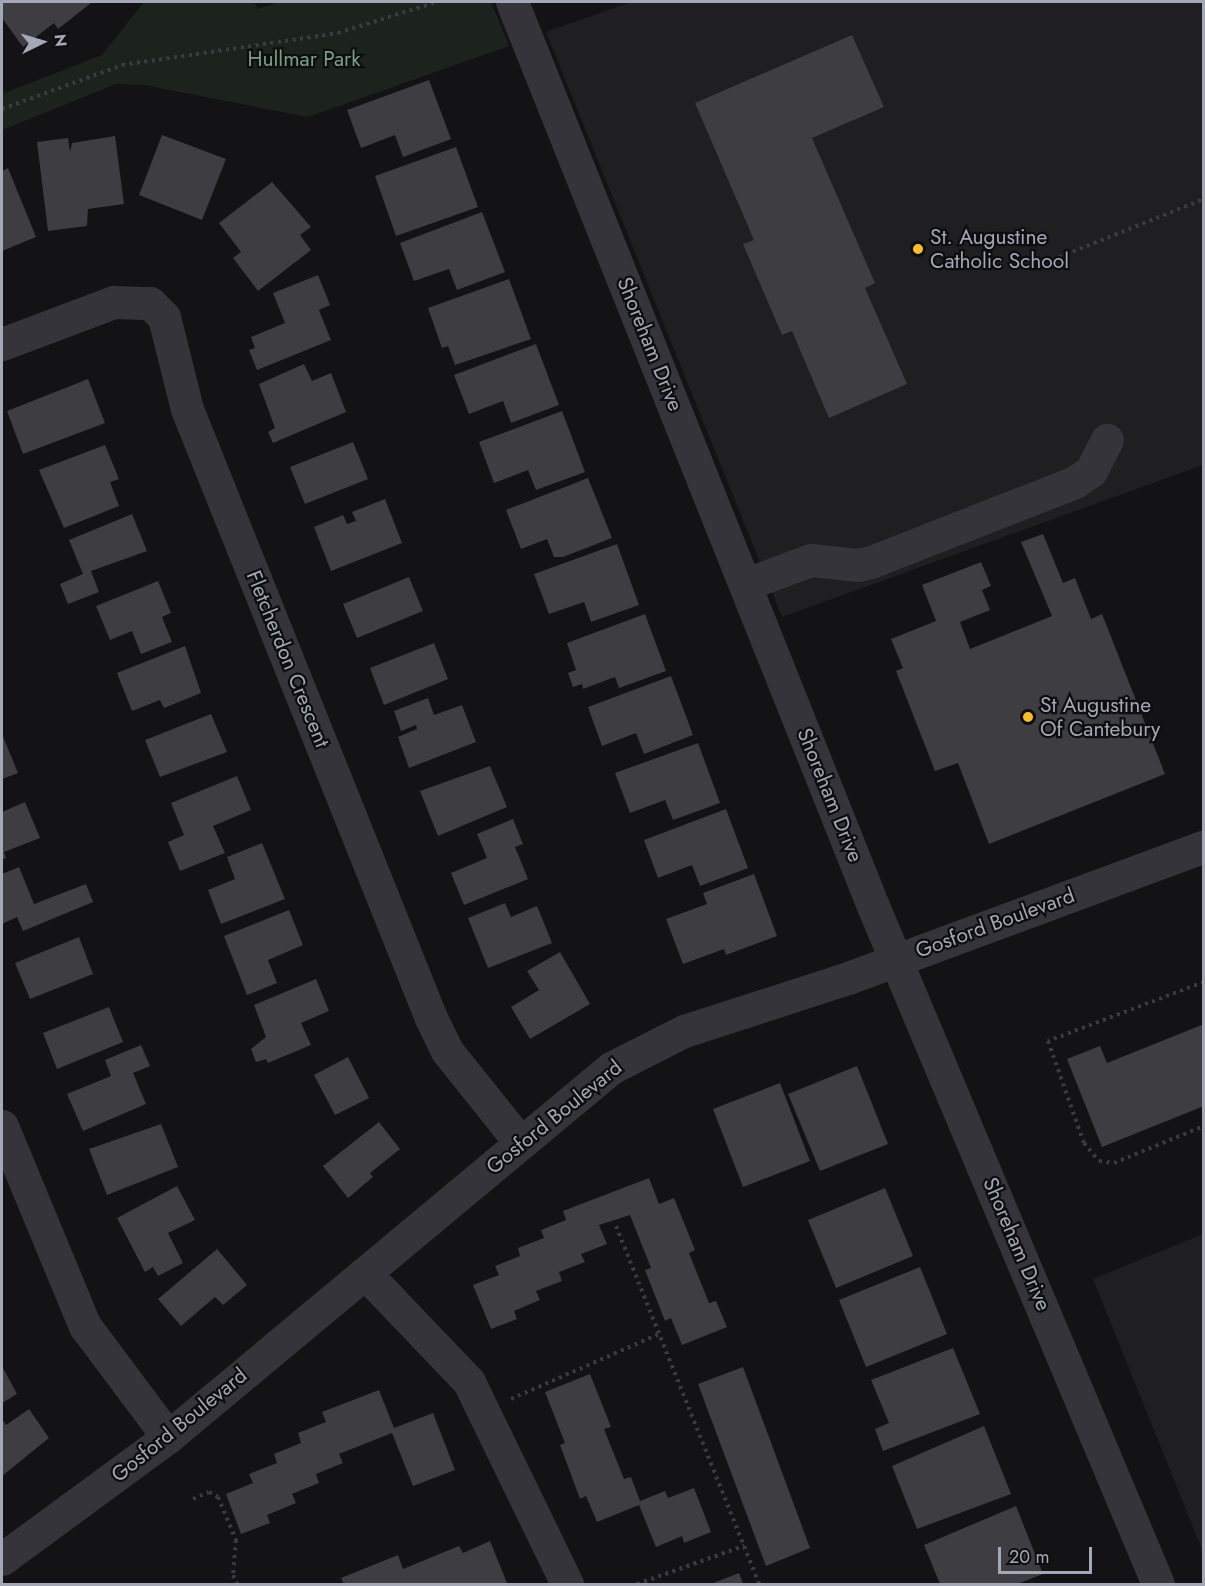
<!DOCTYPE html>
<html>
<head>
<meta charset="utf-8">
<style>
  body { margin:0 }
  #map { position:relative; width:1205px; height:1586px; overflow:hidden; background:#131315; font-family:Jost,sans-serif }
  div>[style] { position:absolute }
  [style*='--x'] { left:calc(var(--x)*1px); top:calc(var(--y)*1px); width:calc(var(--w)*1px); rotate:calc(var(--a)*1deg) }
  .built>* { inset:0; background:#1f1f22 }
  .green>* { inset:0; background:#1b231c }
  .building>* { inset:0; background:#3d3d42 }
  .path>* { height:4px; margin-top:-2px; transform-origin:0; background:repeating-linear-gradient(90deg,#3a3b41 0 3px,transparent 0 7.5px) }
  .minor>* { height:33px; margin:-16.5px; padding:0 16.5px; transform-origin:16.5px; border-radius:16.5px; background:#34343a }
  .dots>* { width:16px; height:16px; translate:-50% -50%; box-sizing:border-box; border:3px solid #0e0e10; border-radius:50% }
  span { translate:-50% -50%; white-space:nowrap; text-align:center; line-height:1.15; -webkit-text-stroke:4.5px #0e0e10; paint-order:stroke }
  .park-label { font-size:21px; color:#7aa17f }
  .poi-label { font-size:21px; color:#a4a8b6 }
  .left { translate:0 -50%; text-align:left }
  .street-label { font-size:21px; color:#a4a8b6 }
  .frame { position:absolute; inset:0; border:3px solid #a4a8b6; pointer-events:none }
  .north { position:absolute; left:12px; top:12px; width:60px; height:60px; -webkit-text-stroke:4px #0e0e10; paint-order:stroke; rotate:85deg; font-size:16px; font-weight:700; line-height:24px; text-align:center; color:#a4a8b6 }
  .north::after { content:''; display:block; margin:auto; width:21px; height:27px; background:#a4a8b6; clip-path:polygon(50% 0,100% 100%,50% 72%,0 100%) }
  .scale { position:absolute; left:998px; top:1547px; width:94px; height:27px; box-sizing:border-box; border:3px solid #a4a8b6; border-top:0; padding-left:8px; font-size:18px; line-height:21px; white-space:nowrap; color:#a4a8b6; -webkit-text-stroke:4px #0e0e10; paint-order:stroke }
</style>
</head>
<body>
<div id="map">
  <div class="built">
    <div style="clip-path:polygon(631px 2px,1203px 2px,1203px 465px,782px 617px,546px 32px)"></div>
    <div style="clip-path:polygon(1203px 1234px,1203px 1552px,1093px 1279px)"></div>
  </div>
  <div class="green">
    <div style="clip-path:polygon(144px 2px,254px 2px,258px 9px,279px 2px,491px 2px,509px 46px,308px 117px,144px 85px,116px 84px,2px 130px,2px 94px,102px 55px)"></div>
  </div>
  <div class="building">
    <div style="clip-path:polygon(2px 2px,90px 2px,91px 3px,58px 29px,54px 23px,23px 47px,2px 18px)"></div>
    <div style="clip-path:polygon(852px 35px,884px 107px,812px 138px,875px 283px,865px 288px,907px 384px,829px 418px,792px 331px,782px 335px,743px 244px,754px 240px,695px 103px)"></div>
    <div style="clip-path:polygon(429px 80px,451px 139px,403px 157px,395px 135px,361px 148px,347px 110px)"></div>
    <div style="clip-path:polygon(162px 135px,226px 159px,202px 220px,139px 195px)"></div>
    <div style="clip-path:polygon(115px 136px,124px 204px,88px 209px,87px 226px,48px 231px,37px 142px,68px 138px,70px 152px,72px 143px)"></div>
    <div style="clip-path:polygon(456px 147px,478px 207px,396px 236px,375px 176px)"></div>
    <div style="clip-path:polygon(8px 168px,36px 237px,2px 251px,2px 171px)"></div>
    <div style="clip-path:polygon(272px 182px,311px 227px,300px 235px,311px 250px,258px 291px,233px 258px,241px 252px,219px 223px)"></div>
    <div style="clip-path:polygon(482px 212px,505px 272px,457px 290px,449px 269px,414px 281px,400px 243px)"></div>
    <div style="clip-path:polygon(318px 275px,330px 305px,319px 310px,331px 340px,257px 370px,249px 350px,255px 348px,251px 337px,285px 323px,273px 293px)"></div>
    <div style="clip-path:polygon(509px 279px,531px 339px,455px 365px,448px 346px,442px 348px,428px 308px)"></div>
    <div style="clip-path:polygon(536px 344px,559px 405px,511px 423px,503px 401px,469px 414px,454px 375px)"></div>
    <div style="clip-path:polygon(304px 364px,312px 381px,331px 373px,346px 412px,273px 443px,268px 432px,275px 428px,259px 384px)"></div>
    <div style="clip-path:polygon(88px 379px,105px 423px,23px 454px,7px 411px)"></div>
    <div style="clip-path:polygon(562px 411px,585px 472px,536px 490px,528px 470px,494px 483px,479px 442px)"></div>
    <div style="clip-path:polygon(353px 442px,368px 479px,305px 504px,290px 467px)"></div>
    <div style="clip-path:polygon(105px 445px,119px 479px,110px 482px,119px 506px,64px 528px,39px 470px)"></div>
    <div style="clip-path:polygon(588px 478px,612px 538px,563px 557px,554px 557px,547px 539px,521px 549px,506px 510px)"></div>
    <div style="clip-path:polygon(385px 499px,402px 543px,331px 571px,314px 527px,343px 515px,347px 524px,356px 521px,352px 512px)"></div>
    <div style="clip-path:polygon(132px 514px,147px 551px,91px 571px,99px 592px,68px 604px,60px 584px,83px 574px,69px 540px)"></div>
    <div style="clip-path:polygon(1043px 534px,1063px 583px,1075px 578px,1091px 619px,1102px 614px,1165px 774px,989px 844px,958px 763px,935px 771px,896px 671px,903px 668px,891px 639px,936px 621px,922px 585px,981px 562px,991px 586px,982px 590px,990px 610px,960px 622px,970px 649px,1052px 616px,1021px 542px)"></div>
    <div style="clip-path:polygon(617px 544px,639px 605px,591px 622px,584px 602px,549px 614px,534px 574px)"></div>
    <div style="clip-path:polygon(409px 577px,423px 611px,357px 638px,343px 604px)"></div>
    <div style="clip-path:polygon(158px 581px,171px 613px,162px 617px,172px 642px,141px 654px,132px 631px,110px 640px,96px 606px)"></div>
    <div style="clip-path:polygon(645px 614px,666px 671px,619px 688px,615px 677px,583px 689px,582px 684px,573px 687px,568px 673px,576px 670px,567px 643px)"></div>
    <div style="clip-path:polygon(434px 643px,448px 679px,384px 705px,370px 668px)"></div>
    <div style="clip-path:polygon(185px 646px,201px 693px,164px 708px,160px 700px,132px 711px,117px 673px)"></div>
    <div style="clip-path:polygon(671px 676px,693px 735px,644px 754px,636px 733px,602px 746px,588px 707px)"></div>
    <div style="clip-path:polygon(428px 698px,434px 715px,462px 705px,476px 742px,409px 768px,398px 737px,417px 729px,416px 725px,401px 731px,394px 711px)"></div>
    <div style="clip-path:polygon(211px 714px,227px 752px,160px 777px,145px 740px)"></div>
    <div style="clip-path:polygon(2px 734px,18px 773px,2px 779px)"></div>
    <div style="clip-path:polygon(698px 743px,720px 803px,673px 820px,665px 800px,630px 813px,615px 773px)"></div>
    <div style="clip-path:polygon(490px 766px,507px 807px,438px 836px,420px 791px)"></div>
    <div style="clip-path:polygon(237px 776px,251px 810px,213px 826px,225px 853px,180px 871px,168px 842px,184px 835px,171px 803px)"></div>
    <div style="clip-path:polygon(25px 802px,40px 838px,4px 852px,6px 858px,2px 860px,2px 812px)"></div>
    <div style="clip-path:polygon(726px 809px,748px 868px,700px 886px,692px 865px,658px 878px,644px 840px)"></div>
    <div style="clip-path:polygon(513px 819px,523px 844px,515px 847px,528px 879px,464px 905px,451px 873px,487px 858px,477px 834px)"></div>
    <div style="clip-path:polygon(262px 843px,285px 899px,221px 924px,208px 890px,235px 879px,227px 857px)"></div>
    <div style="clip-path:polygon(19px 867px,34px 904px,86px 884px,93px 902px,23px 931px,17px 917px,2px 924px,2px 874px)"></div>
    <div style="clip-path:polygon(754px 874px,777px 936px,726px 955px,724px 949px,683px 964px,666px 919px,707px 904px,703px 893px)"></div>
    <div style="clip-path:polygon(505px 903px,511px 917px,537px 906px,552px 943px,488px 968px,468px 918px)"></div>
    <div style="clip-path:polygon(289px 910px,303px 945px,268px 960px,277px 983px,247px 995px,224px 936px)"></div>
    <div style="clip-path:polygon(79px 937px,93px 974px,30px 999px,15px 963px)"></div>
    <div style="clip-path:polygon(560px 952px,590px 1004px,530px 1039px,511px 1007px,539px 990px,527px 971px)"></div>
    <div style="clip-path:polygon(316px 979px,329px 1011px,301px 1023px,311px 1045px,268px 1063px,266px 1059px,256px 1062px,251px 1049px,266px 1037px,254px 1005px)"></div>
    <div style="clip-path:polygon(109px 1007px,123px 1042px,57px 1069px,43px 1033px)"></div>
    <div style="clip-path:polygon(1204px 1024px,1204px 1106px,1102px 1147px,1067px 1059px,1100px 1046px,1107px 1063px)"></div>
    <div style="clip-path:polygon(141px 1045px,150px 1066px,133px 1073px,146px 1104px,83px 1131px,67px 1094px,111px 1076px,105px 1060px)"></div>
    <div style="clip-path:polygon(348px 1057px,369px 1098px,335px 1115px,314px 1075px)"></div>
    <div style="clip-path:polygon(857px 1066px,888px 1144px,820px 1171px,788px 1094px)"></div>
    <div style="clip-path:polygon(780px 1083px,810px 1161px,743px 1187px,713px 1109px)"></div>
    <div style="clip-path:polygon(379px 1122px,400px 1149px,370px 1173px,373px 1177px,348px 1198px,323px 1166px)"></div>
    <div style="clip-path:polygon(161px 1124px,178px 1167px,107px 1195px,89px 1149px)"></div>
    <div style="clip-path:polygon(649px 1178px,659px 1204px,674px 1198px,695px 1250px,689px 1253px,709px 1303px,716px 1301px,727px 1327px,682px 1345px,671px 1318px,665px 1321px,645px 1270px,651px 1268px,630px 1215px,599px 1225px,607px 1244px,581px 1254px,585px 1262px,559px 1272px,562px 1281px,536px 1291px,540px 1300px,514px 1311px,517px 1319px,491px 1329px,473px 1285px,499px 1275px,495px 1266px,520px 1256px,518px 1248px,544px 1238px,541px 1230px,566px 1220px,563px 1211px)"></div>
    <div style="clip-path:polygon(177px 1186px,195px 1220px,168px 1233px,183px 1263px,158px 1276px,153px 1267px,145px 1272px,117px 1218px)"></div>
    <div style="clip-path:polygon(885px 1188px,913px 1256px,836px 1288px,808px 1220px)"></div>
    <div style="clip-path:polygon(217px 1249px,247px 1285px,223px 1305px,215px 1297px,181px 1326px,158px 1299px)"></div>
    <div style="clip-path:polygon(920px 1267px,947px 1334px,866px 1367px,839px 1300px)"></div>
    <div style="clip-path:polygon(953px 1348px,980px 1414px,883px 1451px,875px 1429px,889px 1423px,871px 1380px)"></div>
    <div style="clip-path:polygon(2px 1366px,17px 1394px,2px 1403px)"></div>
    <div style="clip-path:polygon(743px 1367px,810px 1548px,766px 1566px,698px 1384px)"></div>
    <div style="clip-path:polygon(590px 1374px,611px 1427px,604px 1429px,624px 1479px,631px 1477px,640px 1501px,665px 1491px,668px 1498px,694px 1488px,711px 1532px,684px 1543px,682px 1536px,656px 1547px,639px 1505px,597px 1522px,586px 1496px,580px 1499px,560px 1445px,565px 1443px,545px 1392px)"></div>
    <div style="clip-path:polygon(379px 1390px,394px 1428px,433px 1413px,455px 1470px,413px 1486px,392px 1433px,339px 1454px,343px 1463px,316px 1474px,319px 1483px,292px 1494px,296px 1503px,267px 1515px,270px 1523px,241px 1534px,226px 1494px,253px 1483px,249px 1474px,277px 1463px,274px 1454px,301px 1443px,298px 1433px,326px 1422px,322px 1412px)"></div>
    <div style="clip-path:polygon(29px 1409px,49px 1438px,2px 1476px,2px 1419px,6px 1425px)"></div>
    <div style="clip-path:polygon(984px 1426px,1011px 1494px,917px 1529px,892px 1466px)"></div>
    <div style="clip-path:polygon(1016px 1506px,1043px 1574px,1017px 1584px,940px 1584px,924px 1545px)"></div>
    <div style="clip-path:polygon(490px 1541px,507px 1583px,504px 1584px,344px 1584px,341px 1578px,398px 1555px,403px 1569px,459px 1546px,463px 1553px)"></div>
    <div style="clip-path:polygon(739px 1573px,743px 1584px,711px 1584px)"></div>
  </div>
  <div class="path">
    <div style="--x:2;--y:109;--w:128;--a:-20.1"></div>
    <div style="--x:122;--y:65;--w:218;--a:-8.4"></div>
    <div style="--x:338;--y:33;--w:104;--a:-17.4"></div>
    <div style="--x:1052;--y:260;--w:164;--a:-21.9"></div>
    <div style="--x:1204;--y:982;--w:167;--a:159.3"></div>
    <div style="--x:1048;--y:1041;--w:108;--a:70.6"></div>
    <div style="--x:1084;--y:1143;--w:23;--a:50"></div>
    <div style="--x:1099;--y:1161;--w:15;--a:8"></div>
    <div style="--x:1114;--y:1163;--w:97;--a:-22.3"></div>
    <div style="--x:616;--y:1226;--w:386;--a:68.2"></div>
    <div style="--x:511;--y:1399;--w:162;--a:-23.7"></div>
    <div style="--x:193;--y:1499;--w:17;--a:-24"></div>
    <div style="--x:209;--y:1492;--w:10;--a:29"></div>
    <div style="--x:218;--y:1497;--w:47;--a:67.3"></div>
    <div style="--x:236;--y:1540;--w:35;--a:95"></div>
    <div style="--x:233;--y:1575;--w:10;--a:66"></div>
    <div style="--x:637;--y:1584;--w:114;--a:-19.6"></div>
  </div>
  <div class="minor">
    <div style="--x:512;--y:2;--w:973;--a:68.23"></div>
    <div style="--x:873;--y:906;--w:735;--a:67.2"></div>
    <div style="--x:2;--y:344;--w:120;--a:-20.6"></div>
    <div style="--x:114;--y:302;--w:36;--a:2"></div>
    <div style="--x:150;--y:303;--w:20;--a:45"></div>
    <div style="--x:164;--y:317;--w:95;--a:76"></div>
    <div style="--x:187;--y:409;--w:656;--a:68.17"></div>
    <div style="--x:431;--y:1018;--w:37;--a:64"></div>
    <div style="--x:447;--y:1051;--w:117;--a:51.3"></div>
    <div style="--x:746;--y:584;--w:69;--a:-20.3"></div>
    <div style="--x:811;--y:560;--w:46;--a:6.2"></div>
    <div style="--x:857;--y:565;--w:14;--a:-12"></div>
    <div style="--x:871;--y:562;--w:219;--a:-21.4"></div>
    <div style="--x:1075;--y:482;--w:19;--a:-35"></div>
    <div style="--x:1091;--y:471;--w:35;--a:-63"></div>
    <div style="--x:2;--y:1126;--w:217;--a:67.5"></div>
    <div style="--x:85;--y:1326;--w:139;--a:53.2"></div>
    <div style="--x:365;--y:1273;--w:151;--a:46.3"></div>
    <div style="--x:469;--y:1382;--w:225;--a:64.1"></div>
    <div style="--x:2;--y:1559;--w:206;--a:-36.3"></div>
    <div style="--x:168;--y:1437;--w:577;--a:-39.79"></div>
    <div style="--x:611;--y:1068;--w:82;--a:-26.9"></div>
    <div style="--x:684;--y:1031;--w:172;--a:-17.9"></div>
    <div style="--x:848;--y:978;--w:380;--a:-20.3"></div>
  </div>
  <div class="dots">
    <div style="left:918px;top:249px;background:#f7be29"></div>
    <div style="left:1028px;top:717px;background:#f7be29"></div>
  </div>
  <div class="park-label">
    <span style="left:304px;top:59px">Hullmar Park</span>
  </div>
  <div class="poi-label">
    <span class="left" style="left:930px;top:249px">St. Augustine<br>Catholic School</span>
    <span class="left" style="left:1040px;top:717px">St Augustine<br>Of Cantebury</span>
  </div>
  <div class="street-label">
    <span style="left:650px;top:344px;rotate:68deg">Shoreham Drive</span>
    <span style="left:288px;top:659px;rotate:68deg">Fletcherdon Crescent</span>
    <span style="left:830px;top:795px;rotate:68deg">Shoreham Drive</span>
    <span style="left:995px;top:923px;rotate:-20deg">Gosford Boulevard</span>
    <span style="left:554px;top:1117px;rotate:-39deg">Gosford Boulevard</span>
    <span style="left:1017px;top:1244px;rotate:67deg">Shoreham Drive</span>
    <span style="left:179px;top:1425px;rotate:-39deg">Gosford Boulevard</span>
  </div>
  <div class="frame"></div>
  <div class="north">N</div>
  <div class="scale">20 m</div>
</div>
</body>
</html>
